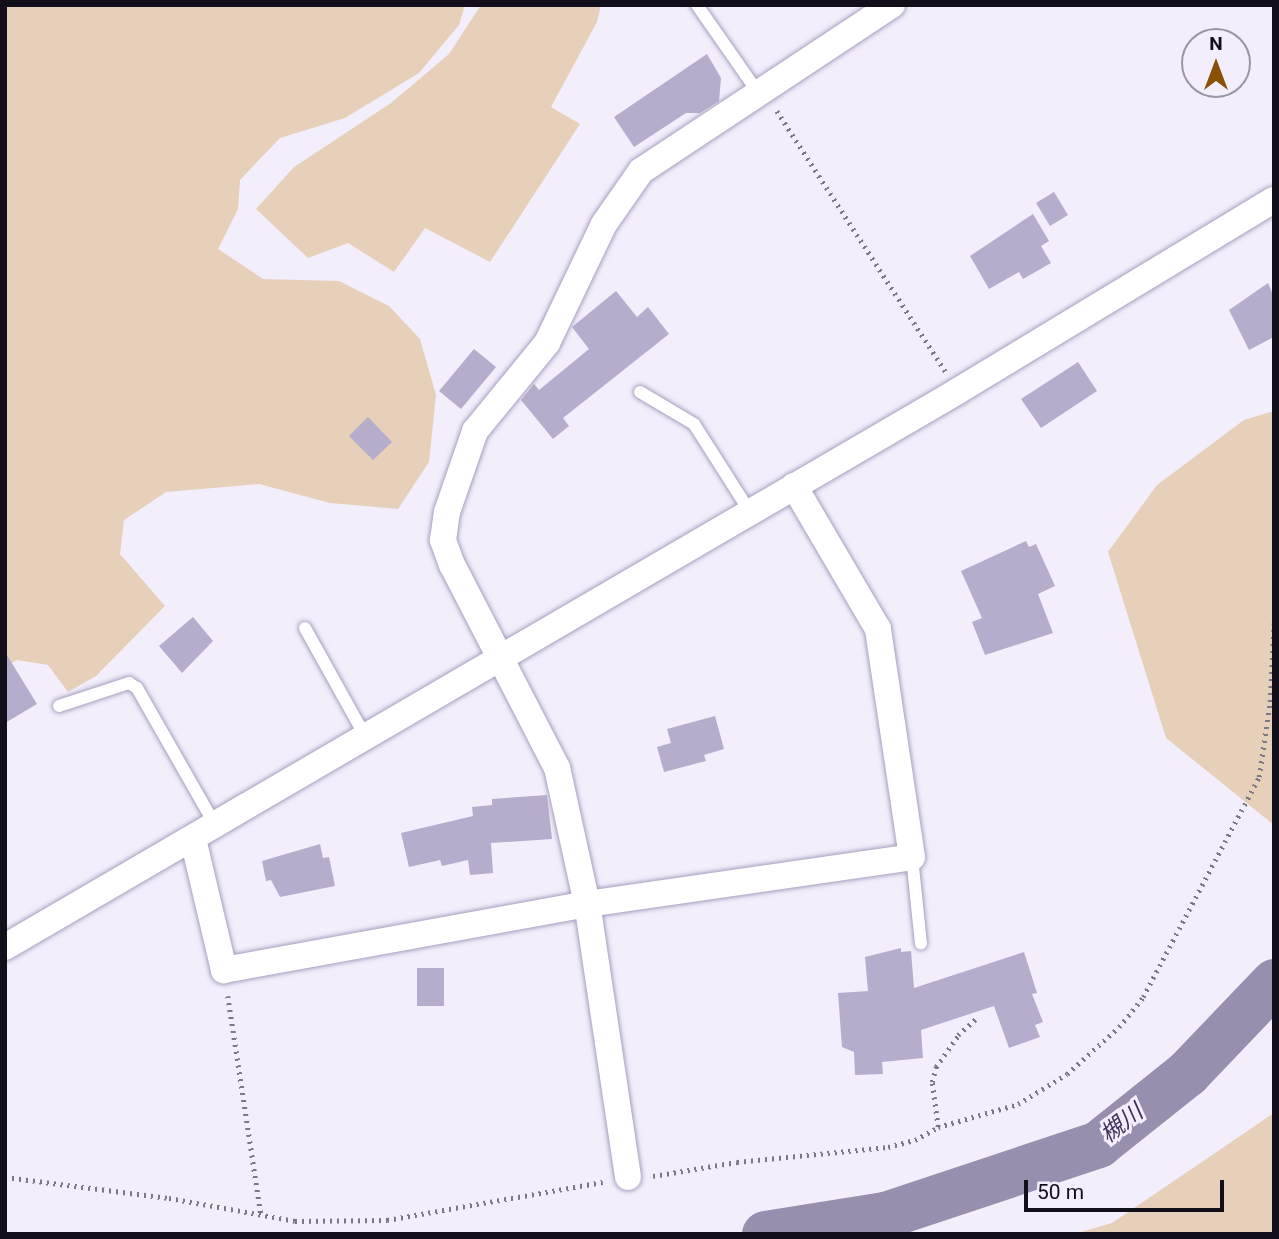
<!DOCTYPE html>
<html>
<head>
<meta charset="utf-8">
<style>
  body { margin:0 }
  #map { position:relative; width:1279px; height:1239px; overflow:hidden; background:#f2eefc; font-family:Roboto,"Noto Sans JP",sans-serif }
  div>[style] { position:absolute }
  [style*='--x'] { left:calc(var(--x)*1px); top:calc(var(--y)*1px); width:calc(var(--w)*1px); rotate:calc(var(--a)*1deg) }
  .green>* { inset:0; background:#e7d0ba }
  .river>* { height:47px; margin:-23.5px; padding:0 23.5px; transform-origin:23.5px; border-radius:23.5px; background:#988ead }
  .building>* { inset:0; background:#b6accc }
  .path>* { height:4.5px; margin-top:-2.25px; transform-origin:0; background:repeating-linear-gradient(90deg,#7b7783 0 2px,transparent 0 7px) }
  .roads { filter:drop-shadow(0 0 2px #a89ebe) drop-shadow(0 0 2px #a89ebe) }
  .lane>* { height:12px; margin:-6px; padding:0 6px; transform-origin:6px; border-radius:6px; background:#fff }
  .street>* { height:26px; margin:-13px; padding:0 13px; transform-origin:13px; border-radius:13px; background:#fff }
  span { translate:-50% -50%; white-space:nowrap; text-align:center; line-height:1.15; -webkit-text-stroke:6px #f2eefc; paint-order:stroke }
  .water-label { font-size:23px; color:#3f2e5b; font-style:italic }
  .frame { position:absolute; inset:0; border:7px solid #130f1a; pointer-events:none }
  .north { position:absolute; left:1181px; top:28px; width:70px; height:70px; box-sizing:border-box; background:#f2eefc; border:2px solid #9995a2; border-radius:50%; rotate:0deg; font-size:19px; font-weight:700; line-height:28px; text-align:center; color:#130f1a }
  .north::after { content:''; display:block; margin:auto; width:24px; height:32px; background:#895104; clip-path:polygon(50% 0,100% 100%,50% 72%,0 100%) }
  .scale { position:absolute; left:1024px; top:1180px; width:200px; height:32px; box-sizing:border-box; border:4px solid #130f1a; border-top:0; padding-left:9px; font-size:21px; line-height:24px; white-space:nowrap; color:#130f1a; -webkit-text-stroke:5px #f2eefc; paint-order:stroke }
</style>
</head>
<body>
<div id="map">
  <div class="green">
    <div style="clip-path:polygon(5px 5px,465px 5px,459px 25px,419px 73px,345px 118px,280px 138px,240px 180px,238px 209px,218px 249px,263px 279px,339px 281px,389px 306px,420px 339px,436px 395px,429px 462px,398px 509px,330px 503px,259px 484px,166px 492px,124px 520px,120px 554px,165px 606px,96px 676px,68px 692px,48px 665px,17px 660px,5px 667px)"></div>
    <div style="clip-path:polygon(481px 5px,601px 5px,597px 22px,551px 107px,580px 124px,490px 262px,425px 228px,394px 272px,348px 243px,308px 258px,256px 209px,294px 167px,391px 103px,449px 54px)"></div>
    <div style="clip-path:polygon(1274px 411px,1274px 825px,1166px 738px,1108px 552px,1157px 485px,1244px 420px)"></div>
    <div style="clip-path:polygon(1274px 1113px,1274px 1234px,1074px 1234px,1112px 1223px)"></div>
  </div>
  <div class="river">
    <div style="--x:765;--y:1234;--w:121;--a:-9"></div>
    <div style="--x:885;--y:1215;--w:225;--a:-18.4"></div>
    <div style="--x:1098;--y:1144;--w:114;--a:-38.6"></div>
    <div style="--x:1187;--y:1073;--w:126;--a:-46.3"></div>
  </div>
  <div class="building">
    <div style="clip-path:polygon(707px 54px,721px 78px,719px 101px,700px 113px,686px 113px,634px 147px,614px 117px)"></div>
    <div style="clip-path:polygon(1054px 192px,1068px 215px,1050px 226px,1036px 203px)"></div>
    <div style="clip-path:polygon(1033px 214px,1049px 241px,1041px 246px,1051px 263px,1023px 279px,1019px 272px,989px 289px,970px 256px)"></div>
    <div style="clip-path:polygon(1268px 283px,1274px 297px,1274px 337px,1249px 350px,1229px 310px)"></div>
    <div style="clip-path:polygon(616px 291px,637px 317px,648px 307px,669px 334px,563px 418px,569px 426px,553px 439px,521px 400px,534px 384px,539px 390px,589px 349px,572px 327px)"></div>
    <div style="clip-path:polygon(474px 349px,496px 367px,461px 409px,439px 391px)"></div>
    <div style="clip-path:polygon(1078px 362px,1097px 391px,1041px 428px,1021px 399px)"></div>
    <div style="clip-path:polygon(368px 417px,392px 442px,373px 460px,349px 436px)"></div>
    <div style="clip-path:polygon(1026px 541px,1029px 547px,1036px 544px,1055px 586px,1038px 594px,1053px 633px,985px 655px,972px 622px,982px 618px,961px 571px)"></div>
    <div style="clip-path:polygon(193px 617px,213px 641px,182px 673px,159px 646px)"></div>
    <div style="clip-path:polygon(5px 652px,37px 704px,5px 723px)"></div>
    <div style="clip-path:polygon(715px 716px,724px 749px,704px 755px,706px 761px,664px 772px,657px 747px,671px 743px,667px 729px)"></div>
    <div style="clip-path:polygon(547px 795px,552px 839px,491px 843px,493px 873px,470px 875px,468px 860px,442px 866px,440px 860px,409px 867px,401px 833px,473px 816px,472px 807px,492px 805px,492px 799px)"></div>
    <div style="clip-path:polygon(320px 844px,323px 858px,329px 857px,335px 886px,280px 897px,271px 880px,266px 881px,262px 861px)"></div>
    <div style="clip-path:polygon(901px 948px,901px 952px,911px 951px,914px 988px,1024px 952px,1037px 993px,1032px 994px,1043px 1022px,1035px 1025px,1040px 1037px,1009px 1048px,994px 1006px,921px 1030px,923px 1058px,882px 1062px,883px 1074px,855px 1075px,854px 1052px,842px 1047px,838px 993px,868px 991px,865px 957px)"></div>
    <div style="clip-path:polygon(417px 968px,444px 968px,444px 1006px,417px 1006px)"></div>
  </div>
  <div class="path">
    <div style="--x:777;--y:111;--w:310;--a:57.1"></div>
    <div style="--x:228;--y:996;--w:220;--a:81.4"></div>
    <div style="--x:938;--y:1127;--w:45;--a:-97.6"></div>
    <div style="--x:932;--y:1082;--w:16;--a:-75"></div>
    <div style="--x:936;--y:1067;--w:39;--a:-55"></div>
    <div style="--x:958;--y:1035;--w:25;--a:-42"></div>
    <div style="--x:653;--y:1176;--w:85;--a:-9.5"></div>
    <div style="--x:737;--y:1162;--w:152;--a:-5.7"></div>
    <div style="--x:888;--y:1147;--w:28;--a:-15"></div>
    <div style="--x:915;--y:1140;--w:26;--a:-29"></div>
    <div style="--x:938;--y:1127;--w:83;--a:-16"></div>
    <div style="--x:1018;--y:1104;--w:57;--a:-31.5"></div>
    <div style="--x:1067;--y:1074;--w:70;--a:-42.1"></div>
    <div style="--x:1119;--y:1027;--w:38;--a:-51"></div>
    <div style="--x:1143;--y:997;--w:249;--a:-62.2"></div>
    <div style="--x:1259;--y:777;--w:76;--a:-81.7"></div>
    <div style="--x:1270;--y:702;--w:79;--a:-87.1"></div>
    <div style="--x:5;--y:1177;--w:165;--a:7.3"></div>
    <div style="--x:169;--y:1198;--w:128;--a:10.3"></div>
    <div style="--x:295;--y:1221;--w:92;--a:-0.6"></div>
    <div style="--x:387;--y:1220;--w:219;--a:-10"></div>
  </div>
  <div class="roads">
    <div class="lane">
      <div style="--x:697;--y:5;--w:108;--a:55.1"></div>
      <div style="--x:640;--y:392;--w:63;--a:30.7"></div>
      <div style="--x:694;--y:424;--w:104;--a:57.5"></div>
      <div style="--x:305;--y:628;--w:124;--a:60.9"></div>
      <div style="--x:59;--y:706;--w:74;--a:-18.2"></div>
      <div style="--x:129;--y:683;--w:9;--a:32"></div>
      <div style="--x:137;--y:688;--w:158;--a:60.3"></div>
      <div style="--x:912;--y:857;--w:87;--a:84.1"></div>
    </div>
    <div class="street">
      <div style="--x:193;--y:839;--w:135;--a:76.7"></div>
      <div style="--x:224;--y:970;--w:369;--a:-10.3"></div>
      <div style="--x:587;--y:904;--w:328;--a:-8.2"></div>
      <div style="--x:912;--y:857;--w:231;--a:-98.5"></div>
      <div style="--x:878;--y:629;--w:166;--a:-120.4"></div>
      <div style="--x:5;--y:947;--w:1103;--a:-30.26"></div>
      <div style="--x:958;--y:391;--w:369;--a:-31.2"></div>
      <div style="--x:628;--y:1177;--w:276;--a:-98.5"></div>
      <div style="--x:587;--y:904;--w:139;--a:-102.4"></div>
      <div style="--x:557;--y:768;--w:229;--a:-117.3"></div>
      <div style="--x:452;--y:565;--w:27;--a:-110"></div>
      <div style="--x:443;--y:540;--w:28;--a:-82"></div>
      <div style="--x:447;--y:512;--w:86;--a:-70.9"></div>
      <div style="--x:475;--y:431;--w:114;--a:-50.7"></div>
      <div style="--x:547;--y:343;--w:132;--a:-64.4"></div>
      <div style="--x:604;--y:224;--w:65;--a:-55.1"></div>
      <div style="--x:641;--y:171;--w:301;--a:-33.5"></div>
    </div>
  </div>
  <div class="water-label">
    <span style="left:1122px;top:1124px;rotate:-38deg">槻川</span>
  </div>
  <div class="frame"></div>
  <div class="north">N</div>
  <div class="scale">50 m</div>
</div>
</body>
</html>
